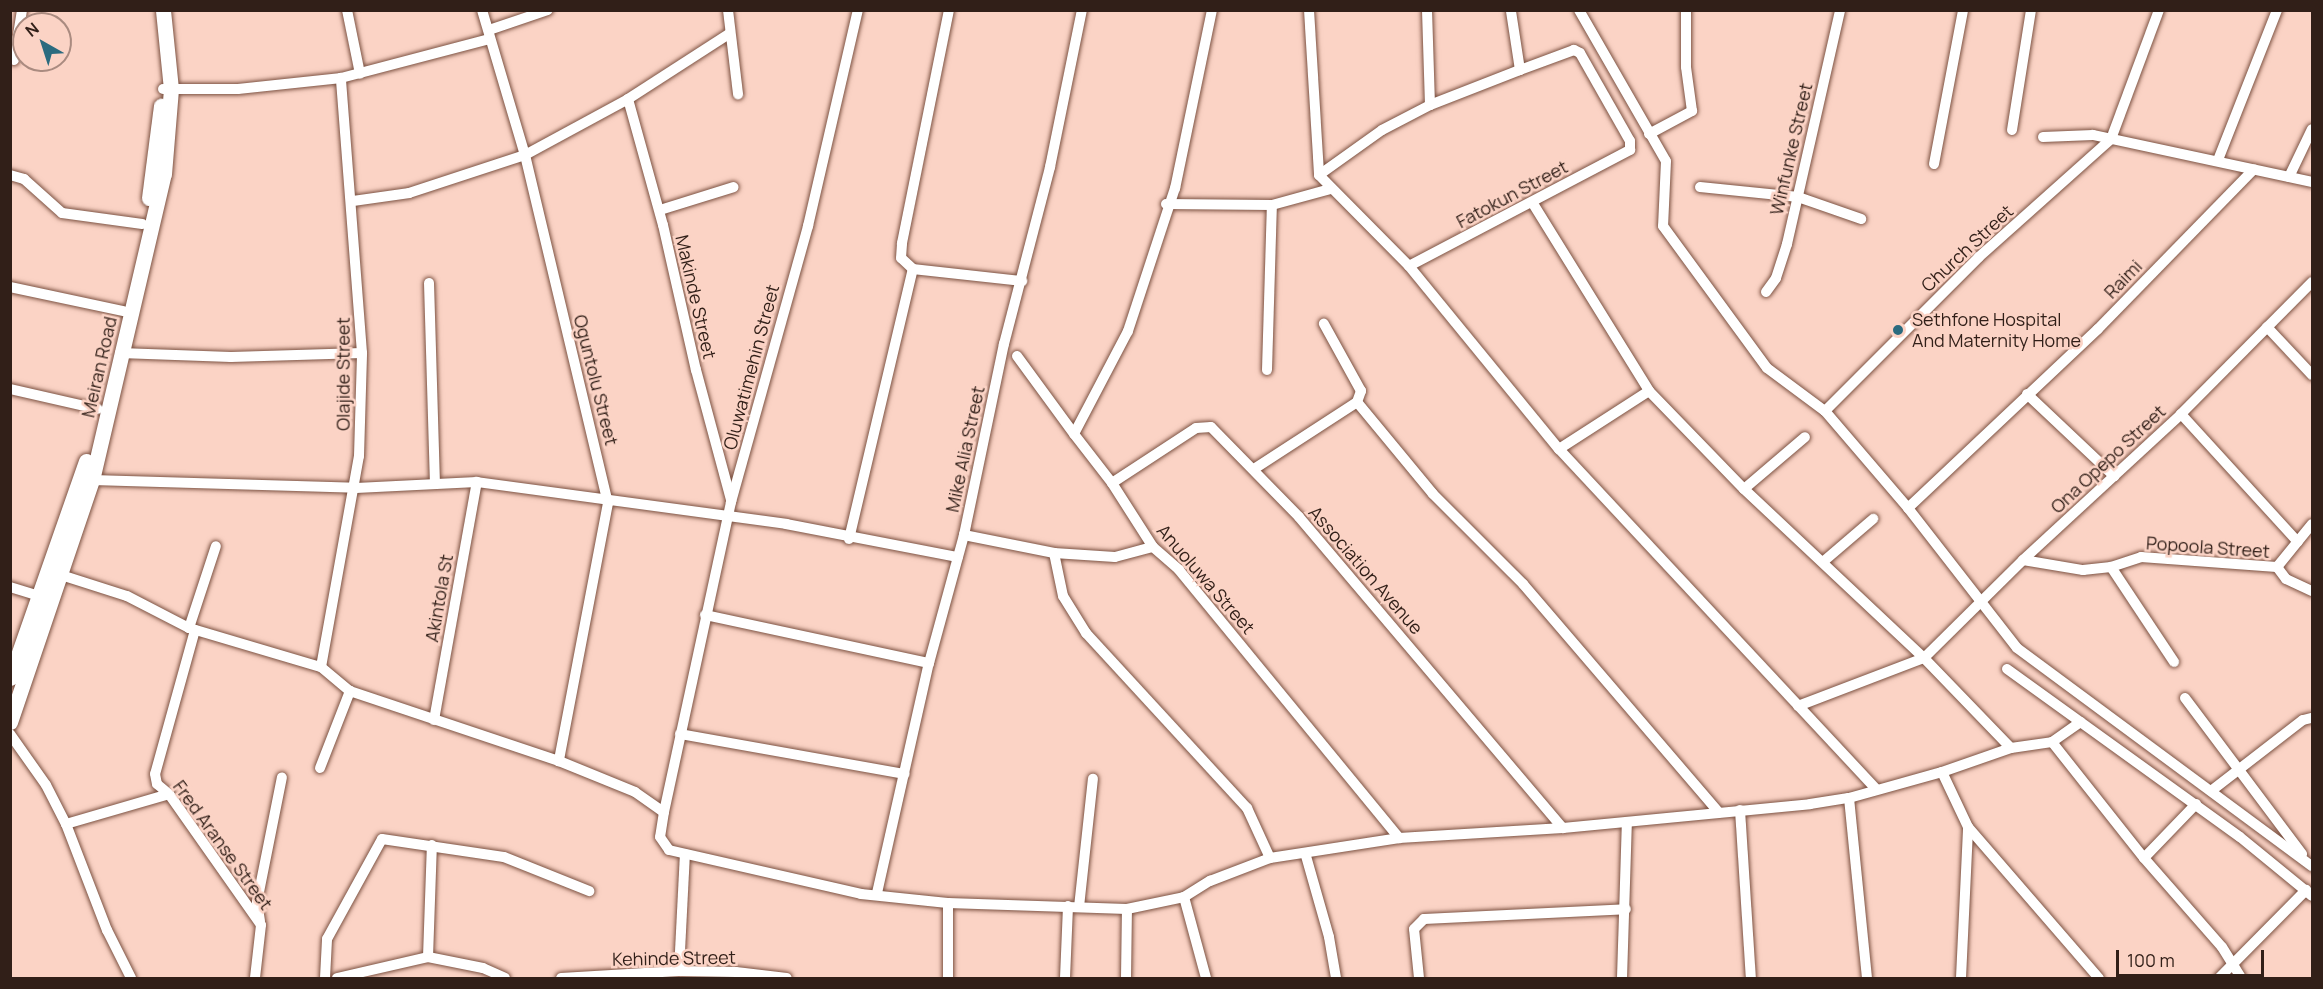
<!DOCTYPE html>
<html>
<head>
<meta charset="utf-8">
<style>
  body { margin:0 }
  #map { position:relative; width:2323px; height:989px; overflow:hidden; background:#fbd3c5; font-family:Manrope,sans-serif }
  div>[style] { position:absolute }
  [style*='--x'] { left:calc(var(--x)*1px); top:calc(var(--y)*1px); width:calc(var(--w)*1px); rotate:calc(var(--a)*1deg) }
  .roads { filter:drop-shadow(0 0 2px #7c5242) drop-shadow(0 0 2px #7c5242) }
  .street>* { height:10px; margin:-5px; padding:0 5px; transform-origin:5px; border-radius:5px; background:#fff }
  .secondary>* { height:15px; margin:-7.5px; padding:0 7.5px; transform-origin:7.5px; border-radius:7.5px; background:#fff }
  .dots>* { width:16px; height:16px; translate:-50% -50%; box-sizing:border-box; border:3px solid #fbd3c5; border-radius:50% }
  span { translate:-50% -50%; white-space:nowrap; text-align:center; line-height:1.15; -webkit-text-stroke:5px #fbd3c5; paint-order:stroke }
  .street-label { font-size:18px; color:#311f18 }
  .poi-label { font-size:18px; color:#311f18 }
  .left { translate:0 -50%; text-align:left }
  .frame { position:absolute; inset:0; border:12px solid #311f18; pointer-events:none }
  .north { position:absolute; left:12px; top:12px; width:60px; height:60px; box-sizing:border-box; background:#fbd3c5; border:2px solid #aa8b80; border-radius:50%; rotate:321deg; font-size:16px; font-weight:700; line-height:24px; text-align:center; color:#311f18 }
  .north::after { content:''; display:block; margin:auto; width:21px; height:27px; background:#2b6b7f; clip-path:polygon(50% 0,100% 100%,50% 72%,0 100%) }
  .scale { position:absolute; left:2116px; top:950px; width:148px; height:27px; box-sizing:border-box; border:3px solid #311f18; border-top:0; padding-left:8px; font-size:18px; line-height:21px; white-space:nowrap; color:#311f18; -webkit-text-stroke:4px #fbd3c5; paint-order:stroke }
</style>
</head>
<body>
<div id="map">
  <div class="roads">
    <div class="street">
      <div style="--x:347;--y:10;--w:65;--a:78.5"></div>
      <div style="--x:482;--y:10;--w:151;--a:73.5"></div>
      <div style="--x:525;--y:155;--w:358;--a:76.6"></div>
      <div style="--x:608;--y:503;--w:263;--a:100.8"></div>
      <div style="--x:728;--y:10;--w:85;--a:83.2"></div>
      <div style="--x:1212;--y:10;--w:182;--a:101.7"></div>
      <div style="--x:1175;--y:188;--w:151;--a:108.2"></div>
      <div style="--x:1128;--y:331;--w:116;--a:117.7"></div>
      <div style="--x:1074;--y:434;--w:62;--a:52.2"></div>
      <div style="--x:1112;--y:483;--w:76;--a:57.4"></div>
      <div style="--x:1153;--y:547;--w:35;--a:41"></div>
      <div style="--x:1179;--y:570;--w:347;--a:50.6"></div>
      <div style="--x:1309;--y:10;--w:165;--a:86.5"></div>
      <div style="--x:1319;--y:175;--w:128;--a:45.3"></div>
      <div style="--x:1409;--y:266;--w:237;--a:50.7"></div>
      <div style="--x:1559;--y:449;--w:465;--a:47"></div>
      <div style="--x:1427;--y:10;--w:95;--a:88.2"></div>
      <div style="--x:1579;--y:10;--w:174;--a:60.1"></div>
      <div style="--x:1666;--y:161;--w:65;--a:92.6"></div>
      <div style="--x:1663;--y:226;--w:176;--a:53.8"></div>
      <div style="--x:1767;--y:368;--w:72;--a:36.6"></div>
      <div style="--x:1825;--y:411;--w:128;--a:49.4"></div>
      <div style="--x:1908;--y:508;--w:177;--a:52.1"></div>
      <div style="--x:2017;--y:648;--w:367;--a:36.5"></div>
      <div style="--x:489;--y:30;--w:62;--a:-18.7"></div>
      <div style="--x:14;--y:60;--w:51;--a:-80.9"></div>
      <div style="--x:163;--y:89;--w:75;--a:0"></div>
      <div style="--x:238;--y:89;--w:104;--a:-6.1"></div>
      <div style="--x:341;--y:78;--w:154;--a:-14.7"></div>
      <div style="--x:628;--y:99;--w:131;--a:74.5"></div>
      <div style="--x:663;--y:225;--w:149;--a:77.2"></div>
      <div style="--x:696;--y:370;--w:135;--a:74.9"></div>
      <div style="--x:2012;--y:130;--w:121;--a:-81"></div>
      <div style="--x:1649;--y:134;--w:49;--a:-28.1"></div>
      <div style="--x:1692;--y:111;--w:44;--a:-97.8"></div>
      <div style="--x:1686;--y:67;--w:57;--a:-90"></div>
      <div style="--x:2043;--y:137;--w:50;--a:-2.3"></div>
      <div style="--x:2093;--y:135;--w:224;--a:12.1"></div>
      <div style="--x:2218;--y:160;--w:161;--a:-68.5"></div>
      <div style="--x:1934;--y:164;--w:157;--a:-79.3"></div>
      <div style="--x:10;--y:175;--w:15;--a:16"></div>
      <div style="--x:24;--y:179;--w:51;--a:41.8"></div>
      <div style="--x:62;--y:213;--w:81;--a:7.8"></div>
      <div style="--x:1319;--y:175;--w:77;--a:-35.5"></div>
      <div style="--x:1382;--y:130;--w:54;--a:-27.5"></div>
      <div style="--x:1430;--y:105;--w:97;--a:-21.3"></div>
      <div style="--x:1520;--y:70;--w:60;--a:-98.7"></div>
      <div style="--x:2289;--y:177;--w:53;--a:-64.4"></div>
      <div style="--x:1700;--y:187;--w:99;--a:5.8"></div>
      <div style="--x:1798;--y:197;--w:67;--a:19.2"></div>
      <div style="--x:353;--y:201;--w:57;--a:-8.1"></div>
      <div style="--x:409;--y:193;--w:122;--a:-18.1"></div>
      <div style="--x:525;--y:155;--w:117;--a:-28.5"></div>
      <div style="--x:628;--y:99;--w:120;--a:-32.8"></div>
      <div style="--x:1532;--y:202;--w:222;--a:58.2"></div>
      <div style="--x:1649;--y:391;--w:136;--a:45.9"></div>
      <div style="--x:1744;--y:489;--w:247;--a:43.2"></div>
      <div style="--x:1924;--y:658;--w:125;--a:46"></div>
      <div style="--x:1166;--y:204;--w:106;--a:0.5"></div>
      <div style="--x:1272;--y:205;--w:60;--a:-15.4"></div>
      <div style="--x:660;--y:210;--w:77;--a:-17.3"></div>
      <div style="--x:1409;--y:266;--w:250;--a:-27.7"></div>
      <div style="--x:1630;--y:150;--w:9;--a:-90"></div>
      <div style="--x:1630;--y:141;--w:101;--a:-119.6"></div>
      <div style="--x:1580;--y:53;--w:7;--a:-153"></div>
      <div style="--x:1574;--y:50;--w:58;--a:159.7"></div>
      <div style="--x:913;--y:269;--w:110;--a:6.3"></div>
      <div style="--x:429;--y:283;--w:198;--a:88.3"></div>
      <div style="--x:10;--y:287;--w:116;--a:12"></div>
      <div style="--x:1766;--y:292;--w:17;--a:-54"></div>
      <div style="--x:1776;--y:278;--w:36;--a:-72"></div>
      <div style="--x:1787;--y:244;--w:240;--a:-77.2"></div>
      <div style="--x:2267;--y:327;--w:66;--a:46.8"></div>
      <div style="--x:120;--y:353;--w:111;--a:2.1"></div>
      <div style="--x:231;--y:357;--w:131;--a:-1.7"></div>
      <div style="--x:1017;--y:356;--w:97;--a:53.8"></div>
      <div style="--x:1267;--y:370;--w:165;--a:-88.3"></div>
      <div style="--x:10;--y:389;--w:90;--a:12.8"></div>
      <div style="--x:2027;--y:394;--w:120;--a:43.3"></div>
      <div style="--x:1357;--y:402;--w:119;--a:50.4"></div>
      <div style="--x:1433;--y:494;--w:127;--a:45"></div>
      <div style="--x:1523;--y:584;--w:301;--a:49.4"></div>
      <div style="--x:1825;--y:411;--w:218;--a:-45"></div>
      <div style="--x:1979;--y:257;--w:177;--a:-41.8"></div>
      <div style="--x:2111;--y:139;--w:138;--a:-69.6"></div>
      <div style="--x:2181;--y:414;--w:173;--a:47.6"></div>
      <div style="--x:1559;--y:449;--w:107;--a:-32.8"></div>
      <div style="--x:1254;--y:469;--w:123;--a:-33"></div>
      <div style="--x:1357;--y:402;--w:12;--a:-70"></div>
      <div style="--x:1361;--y:391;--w:77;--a:-118.9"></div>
      <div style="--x:92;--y:480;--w:264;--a:1.7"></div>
      <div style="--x:356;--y:488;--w:121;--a:-2.8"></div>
      <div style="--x:477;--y:482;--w:312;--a:7.7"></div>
      <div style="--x:786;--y:524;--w:175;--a:10.9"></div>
      <div style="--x:1112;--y:483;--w:100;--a:-33.2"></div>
      <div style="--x:1196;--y:428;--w:15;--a:-4"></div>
      <div style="--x:1211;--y:427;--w:126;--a:45.6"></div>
      <div style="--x:1299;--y:517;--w:408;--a:49.7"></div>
      <div style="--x:1744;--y:489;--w:80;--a:-40.4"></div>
      <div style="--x:1908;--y:508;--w:261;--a:-43.3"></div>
      <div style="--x:2098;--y:329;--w:223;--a:-45.7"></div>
      <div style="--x:964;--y:535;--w:92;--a:11.3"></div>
      <div style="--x:1054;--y:553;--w:44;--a:78.2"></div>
      <div style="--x:1063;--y:596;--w:44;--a:58.1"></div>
      <div style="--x:1086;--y:633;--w:238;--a:47.4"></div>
      <div style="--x:1247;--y:808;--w:55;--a:65.3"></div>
      <div style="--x:849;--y:539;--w:277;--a:-76.7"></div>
      <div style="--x:913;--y:269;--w:16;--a:-137"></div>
      <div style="--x:901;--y:258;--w:15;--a:-86"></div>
      <div style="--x:902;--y:243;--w:238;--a:-78.6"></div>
      <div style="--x:1054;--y:553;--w:61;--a:3.8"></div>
      <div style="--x:1115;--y:557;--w:39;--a:-15"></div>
      <div style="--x:2023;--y:560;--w:61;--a:9.5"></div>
      <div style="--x:2083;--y:570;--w:28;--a:-6"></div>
      <div style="--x:2111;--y:567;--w:32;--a:-18"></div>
      <div style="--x:2141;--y:557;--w:136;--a:4.2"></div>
      <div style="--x:2277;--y:567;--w:15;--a:53"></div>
      <div style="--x:2286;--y:579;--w:29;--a:25"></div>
      <div style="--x:1824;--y:561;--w:65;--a:-40.6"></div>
      <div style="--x:2111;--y:567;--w:114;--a:56.4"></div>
      <div style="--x:2277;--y:567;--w:55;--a:-50.9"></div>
      <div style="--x:61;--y:575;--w:69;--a:17.7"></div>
      <div style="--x:127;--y:596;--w:70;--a:27.3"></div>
      <div style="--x:189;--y:628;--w:138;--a:16.5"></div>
      <div style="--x:321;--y:667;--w:38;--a:40"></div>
      <div style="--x:350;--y:691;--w:220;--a:18.5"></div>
      <div style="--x:559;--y:761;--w:82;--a:22.2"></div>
      <div style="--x:635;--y:792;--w:35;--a:35"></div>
      <div style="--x:664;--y:812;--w:25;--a:99"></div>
      <div style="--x:660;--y:837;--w:16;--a:55"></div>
      <div style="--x:669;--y:850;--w:197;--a:12.9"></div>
      <div style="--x:861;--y:894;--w:87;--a:5.9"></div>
      <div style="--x:948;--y:903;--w:179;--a:1.9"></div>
      <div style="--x:1127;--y:909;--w:58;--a:-11.9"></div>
      <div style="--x:1184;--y:897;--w:31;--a:-32"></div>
      <div style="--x:1210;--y:881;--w:64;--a:-21"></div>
      <div style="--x:1270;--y:858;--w:131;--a:-8.8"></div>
      <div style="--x:1399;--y:838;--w:164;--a:-3.5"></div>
      <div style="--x:1563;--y:828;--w:248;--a:-5.5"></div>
      <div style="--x:1810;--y:804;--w:39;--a:-9"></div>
      <div style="--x:1849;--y:798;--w:97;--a:-15.6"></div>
      <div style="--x:1942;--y:772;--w:73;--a:-19.2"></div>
      <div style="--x:2011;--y:748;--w:41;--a:-8.3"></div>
      <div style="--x:2052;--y:742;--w:148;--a:51.6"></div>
      <div style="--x:2144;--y:858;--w:118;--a:48.8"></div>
      <div style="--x:2222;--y:947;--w:36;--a:58"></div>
      <div style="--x:10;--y:587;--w:34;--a:17"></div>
      <div style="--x:705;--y:615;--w:229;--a:12.1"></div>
      <div style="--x:189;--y:628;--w:86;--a:-71.8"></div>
      <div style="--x:195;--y:630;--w:149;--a:105.5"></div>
      <div style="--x:155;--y:774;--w:10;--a:79"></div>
      <div style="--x:157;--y:784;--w:16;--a:40"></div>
      <div style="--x:169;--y:794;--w:160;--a:54.9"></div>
      <div style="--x:261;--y:925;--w:53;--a:96.5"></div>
      <div style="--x:321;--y:667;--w:214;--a:-79.8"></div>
      <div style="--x:359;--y:456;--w:103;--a:-88.3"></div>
      <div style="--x:362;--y:353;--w:276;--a:-94.4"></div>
      <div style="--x:2007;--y:669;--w:287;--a:35.8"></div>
      <div style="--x:2240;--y:837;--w:93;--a:39.3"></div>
      <div style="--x:2185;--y:698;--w:195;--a:53.1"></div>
      <div style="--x:1798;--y:706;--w:135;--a:-20.9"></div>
      <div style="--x:1924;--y:658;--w:139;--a:-44.7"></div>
      <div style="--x:2023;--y:560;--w:215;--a:-42.7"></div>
      <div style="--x:2181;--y:414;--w:186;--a:-45.2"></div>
      <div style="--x:434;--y:720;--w:242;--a:-79.8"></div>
      <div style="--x:10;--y:734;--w:62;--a:54.8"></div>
      <div style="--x:46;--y:785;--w:44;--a:62.9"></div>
      <div style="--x:66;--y:824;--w:114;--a:68.9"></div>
      <div style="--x:107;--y:930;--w:54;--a:63.4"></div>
      <div style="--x:680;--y:734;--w:228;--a:10.1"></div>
      <div style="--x:2052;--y:742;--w:35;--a:-35"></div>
      <div style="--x:320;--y:768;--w:83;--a:-68.7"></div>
      <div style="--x:1942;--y:772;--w:61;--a:64.7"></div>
      <div style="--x:1968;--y:827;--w:200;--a:49.1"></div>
      <div style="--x:2211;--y:791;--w:116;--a:-37.7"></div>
      <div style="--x:2303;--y:720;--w:9;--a:-13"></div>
      <div style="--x:1849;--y:798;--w:181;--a:84.3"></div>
      <div style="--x:1740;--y:810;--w:168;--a:86.3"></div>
      <div style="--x:664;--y:812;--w:317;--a:-77.8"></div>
      <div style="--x:731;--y:502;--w:287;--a:-74.4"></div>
      <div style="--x:808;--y:226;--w:222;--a:-77"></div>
      <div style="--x:66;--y:824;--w:107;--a:-16.2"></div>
      <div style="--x:1306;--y:856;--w:84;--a:74.1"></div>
      <div style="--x:1329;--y:937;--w:42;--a:80.3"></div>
      <div style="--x:2144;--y:858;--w:75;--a:-46.1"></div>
      <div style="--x:877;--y:893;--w:236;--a:-77.3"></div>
      <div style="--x:929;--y:663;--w:133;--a:-74.7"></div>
      <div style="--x:964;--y:535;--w:195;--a:-78.2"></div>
      <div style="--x:1004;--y:344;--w:183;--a:-75.4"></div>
      <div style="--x:1050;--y:167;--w:160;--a:-78.5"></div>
      <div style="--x:1184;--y:897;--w:84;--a:74.8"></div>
      <div style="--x:948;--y:903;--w:75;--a:90"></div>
      <div style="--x:1079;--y:907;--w:129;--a:-83.8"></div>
      <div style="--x:260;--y:921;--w:19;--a:-99"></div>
      <div style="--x:257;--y:902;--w:127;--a:-78.7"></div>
      <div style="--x:428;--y:957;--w:112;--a:-88"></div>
      <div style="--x:679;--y:971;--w:117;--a:-87.1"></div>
      <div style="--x:325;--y:978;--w:39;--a:-87"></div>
      <div style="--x:327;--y:939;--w:114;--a:-61.2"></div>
      <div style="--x:382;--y:839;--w:123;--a:8.4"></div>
      <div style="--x:504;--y:857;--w:92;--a:21.8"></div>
      <div style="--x:337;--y:978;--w:93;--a:-13"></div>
      <div style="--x:428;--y:957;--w:56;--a:11.3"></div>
      <div style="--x:483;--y:968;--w:24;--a:24"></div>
      <div style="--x:561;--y:978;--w:118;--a:-3.4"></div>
      <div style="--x:679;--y:971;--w:57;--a:1"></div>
      <div style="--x:736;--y:972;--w:51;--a:6.7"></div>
      <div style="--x:1065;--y:978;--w:72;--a:-87.6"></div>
      <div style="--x:1126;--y:978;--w:69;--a:-89.2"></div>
      <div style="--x:1419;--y:978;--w:49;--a:-95.8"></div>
      <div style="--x:1414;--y:929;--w:14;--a:-45"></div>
      <div style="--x:1424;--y:919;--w:202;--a:-2.8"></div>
      <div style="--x:1622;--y:978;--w:156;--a:-88.2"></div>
      <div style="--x:1961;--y:978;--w:151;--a:-87.3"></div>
      <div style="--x:2219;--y:978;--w:124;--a:-45.3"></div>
    </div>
    <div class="secondary">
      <div style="--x:149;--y:198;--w:93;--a:-82.6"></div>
      <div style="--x:10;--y:678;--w:230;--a:-70.7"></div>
      <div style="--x:10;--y:722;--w:256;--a:-71.3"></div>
      <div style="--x:92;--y:480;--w:314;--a:-76.8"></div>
      <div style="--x:164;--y:174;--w:85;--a:-85.3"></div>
      <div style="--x:171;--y:89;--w:79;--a:-95.8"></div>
    </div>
  </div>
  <div class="dots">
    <div style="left:1898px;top:330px;background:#2b6b7f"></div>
  </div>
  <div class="street-label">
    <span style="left:1791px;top:149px;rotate:-77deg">Winfunke Street</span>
    <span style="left:1512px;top:194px;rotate:-28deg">Fatokun Street</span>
    <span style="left:1967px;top:248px;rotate:-43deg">Church Street</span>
    <span style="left:2123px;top:279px;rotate:-46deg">Raimi</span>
    <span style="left:696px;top:297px;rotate:77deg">Makinde Street</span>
    <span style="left:99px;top:367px;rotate:-77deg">Meiran Road</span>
    <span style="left:751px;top:367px;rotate:-75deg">Oluwatimehin Street</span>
    <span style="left:343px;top:374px;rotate:-90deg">Olajide Street</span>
    <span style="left:596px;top:380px;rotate:76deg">Oguntolu Street</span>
    <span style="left:965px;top:449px;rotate:-78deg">Mike Alia Street</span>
    <span style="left:2108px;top:459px;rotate:-43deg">Ona Opepo Street</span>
    <span style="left:2208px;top:547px;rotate:4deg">Popoola Street</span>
    <span style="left:1366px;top:570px;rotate:49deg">Association Avenue</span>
    <span style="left:1206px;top:579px;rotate:49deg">Anuoluwa Street</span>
    <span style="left:439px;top:598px;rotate:-80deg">Akintola St</span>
    <span style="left:223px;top:845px;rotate:54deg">Fred Aranse Street</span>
    <span style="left:674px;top:958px;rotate:-1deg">Kehinde Street</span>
  </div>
  <div class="poi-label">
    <span class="left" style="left:1912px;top:330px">Sethfone Hospital<br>And Maternity Home</span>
  </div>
  <div class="frame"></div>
  <div class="north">N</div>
  <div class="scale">100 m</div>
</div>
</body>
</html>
